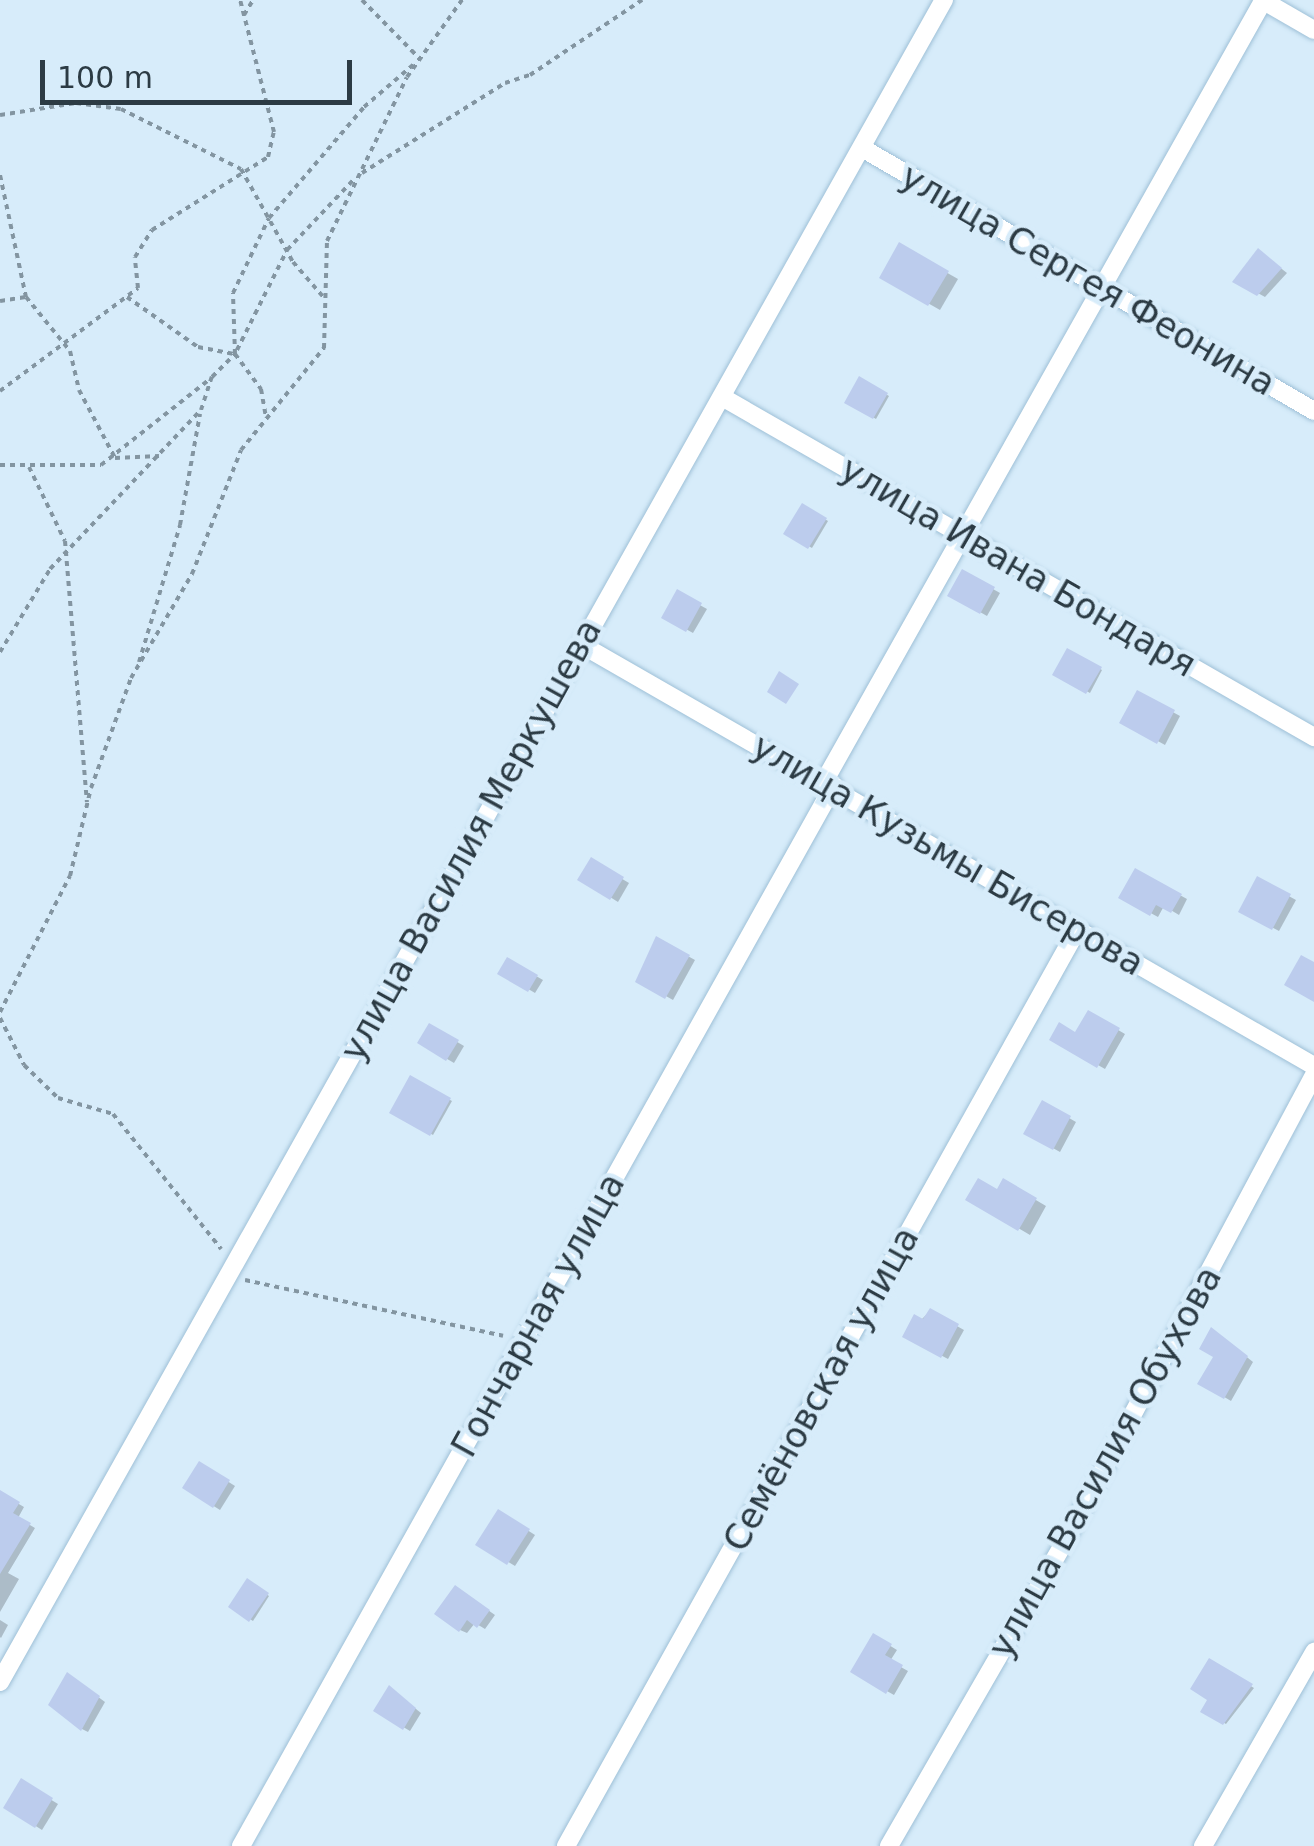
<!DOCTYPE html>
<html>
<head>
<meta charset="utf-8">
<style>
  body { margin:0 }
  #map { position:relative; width:1314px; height:1846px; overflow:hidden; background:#d7ecfa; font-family:"DejaVu Sans",sans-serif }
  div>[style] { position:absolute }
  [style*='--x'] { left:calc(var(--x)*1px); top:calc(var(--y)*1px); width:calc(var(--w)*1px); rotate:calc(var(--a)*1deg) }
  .shadow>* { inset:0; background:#0003 }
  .building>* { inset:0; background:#bccced }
  .path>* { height:4px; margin-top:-2px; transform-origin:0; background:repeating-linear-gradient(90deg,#8395a1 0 5px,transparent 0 10px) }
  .roads { filter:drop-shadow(0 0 2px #9ec0d7) drop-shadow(0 0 2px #9ec0d7) }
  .street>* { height:18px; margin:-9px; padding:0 9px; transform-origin:9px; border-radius:9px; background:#fff }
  span { translate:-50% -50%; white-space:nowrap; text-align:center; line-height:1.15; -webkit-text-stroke:9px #d7ecfa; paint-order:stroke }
  .street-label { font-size:35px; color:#2c3b44 }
  .scale { position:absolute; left:40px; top:60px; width:312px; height:45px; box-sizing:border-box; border:5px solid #2c3b44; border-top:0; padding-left:12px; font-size:30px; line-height:35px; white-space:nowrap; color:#2c3b44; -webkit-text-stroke:8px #d7ecfa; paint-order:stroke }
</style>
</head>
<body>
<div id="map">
  <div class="shadow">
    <div style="clip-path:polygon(900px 246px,958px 279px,940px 310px,882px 277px)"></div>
    <div style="clip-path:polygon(1259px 251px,1287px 273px,1265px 297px,1236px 281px)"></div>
    <div style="clip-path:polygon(860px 380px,889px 396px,876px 419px,847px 402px)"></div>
    <div style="clip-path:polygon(803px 506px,828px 521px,812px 548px,786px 533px)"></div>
    <div style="clip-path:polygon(963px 572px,1000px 593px,987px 616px,950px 595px)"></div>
    <div style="clip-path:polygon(678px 593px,707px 609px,693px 633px,664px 617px)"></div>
    <div style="clip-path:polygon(1068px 651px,1102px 670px,1090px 693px,1055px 674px)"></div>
    <div style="clip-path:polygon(1138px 693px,1180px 716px,1165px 745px,1123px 722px)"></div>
    <div style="clip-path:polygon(592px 861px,629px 883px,618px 902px,581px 879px)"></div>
    <div style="clip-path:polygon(1136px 871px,1187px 899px,1179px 915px,1164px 906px,1158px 917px,1121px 897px)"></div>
    <div style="clip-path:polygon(1258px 879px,1296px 900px,1279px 931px,1241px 911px)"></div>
    <div style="clip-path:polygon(657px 939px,695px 960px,673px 1000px,639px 981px)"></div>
    <div style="clip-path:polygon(508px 960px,543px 980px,535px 993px,501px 973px)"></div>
    <div style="clip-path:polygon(1089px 1013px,1125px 1034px,1105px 1069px,1052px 1039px,1076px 1035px)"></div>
    <div style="clip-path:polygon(430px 1026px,464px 1046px,454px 1063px,420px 1043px)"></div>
    <div style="clip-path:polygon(411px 1079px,452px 1101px,433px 1135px,393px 1112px)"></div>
    <div style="clip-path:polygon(1043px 1103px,1076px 1122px,1060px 1152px,1026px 1133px)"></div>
    <div style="clip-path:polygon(1004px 1181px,1046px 1206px,1030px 1235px,968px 1199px,998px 1192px)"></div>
    <div style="clip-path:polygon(930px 1311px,964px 1330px,948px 1359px,905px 1336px)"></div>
    <div style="clip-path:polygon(1218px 1334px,1253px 1362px,1231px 1401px,1201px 1383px,1216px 1356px)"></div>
    <div style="clip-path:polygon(200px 1464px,235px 1486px,220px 1510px,185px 1488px)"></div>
    <div style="clip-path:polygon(0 1493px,24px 1507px,18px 1518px,35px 1528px,8px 1573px,19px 1579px,0 1612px)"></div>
    <div style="clip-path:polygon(499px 1512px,535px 1535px,515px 1566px,479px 1544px)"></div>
    <div style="clip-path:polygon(248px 1582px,269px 1596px,253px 1621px,231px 1607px)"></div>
    <div style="clip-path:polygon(462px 1592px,495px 1615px,485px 1629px,475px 1623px,467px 1633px,460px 1630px)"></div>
    <div style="clip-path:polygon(0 1620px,8px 1625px,1px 1638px,0 1637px)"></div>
    <div style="clip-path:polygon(874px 1636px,897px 1650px,890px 1661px,908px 1671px,894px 1695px,853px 1672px)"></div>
    <div style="clip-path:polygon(1210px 1661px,1254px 1688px,1226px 1724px,1204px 1711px,1211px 1699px)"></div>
    <div style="clip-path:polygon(74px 1679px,105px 1702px,88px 1732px,82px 1729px)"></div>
    <div style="clip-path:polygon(390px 1688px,421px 1713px,410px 1731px,376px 1711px)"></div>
    <div style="clip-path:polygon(22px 1782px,58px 1804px,42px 1830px,6px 1807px)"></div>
  </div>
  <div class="building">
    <div style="clip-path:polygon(899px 242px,949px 271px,928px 306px,879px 278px)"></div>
    <div style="clip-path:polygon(1258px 248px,1282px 268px,1257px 296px,1232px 282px)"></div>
    <div style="clip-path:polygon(859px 376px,888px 393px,873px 419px,844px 403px)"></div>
    <div style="clip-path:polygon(802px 503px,827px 518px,808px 549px,783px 534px)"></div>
    <div style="clip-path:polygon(962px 569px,995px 587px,980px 614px,947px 596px)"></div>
    <div style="clip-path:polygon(677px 589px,702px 603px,686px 632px,661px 618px)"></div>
    <div style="clip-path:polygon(1067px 648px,1102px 667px,1086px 694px,1052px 675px)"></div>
    <div style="clip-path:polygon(779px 671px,799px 684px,786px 704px,767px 692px)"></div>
    <div style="clip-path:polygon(1137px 690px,1175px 710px,1157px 744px,1119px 723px)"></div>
    <div style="clip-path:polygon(591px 857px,624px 877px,610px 900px,577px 880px)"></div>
    <div style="clip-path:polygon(1135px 868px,1182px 894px,1171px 913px,1156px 905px,1150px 916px,1118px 898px)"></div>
    <div style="clip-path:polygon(1257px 876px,1291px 894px,1272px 930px,1238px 912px)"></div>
    <div style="clip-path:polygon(656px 936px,690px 955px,665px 999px,635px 982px)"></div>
    <div style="clip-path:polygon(1301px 955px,1314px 962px,1314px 1002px,1284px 985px)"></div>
    <div style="clip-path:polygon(507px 957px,538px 975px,528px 992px,497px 974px)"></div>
    <div style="clip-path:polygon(1088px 1010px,1120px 1028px,1097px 1068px,1049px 1040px,1059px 1022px,1075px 1032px)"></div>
    <div style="clip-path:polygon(429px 1023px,459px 1040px,446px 1061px,417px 1043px)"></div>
    <div style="clip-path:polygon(410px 1075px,451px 1098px,430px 1136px,389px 1113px)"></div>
    <div style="clip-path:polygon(1042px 1100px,1071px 1116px,1053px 1150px,1023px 1134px)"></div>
    <div style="clip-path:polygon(978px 1178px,997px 1189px,1003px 1178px,1037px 1198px,1018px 1231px,965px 1200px)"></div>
    <div style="clip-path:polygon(930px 1308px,959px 1324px,941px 1358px,902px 1337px,914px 1314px,923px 1319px)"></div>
    <div style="clip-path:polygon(1211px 1327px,1248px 1356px,1224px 1399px,1197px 1384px,1213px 1357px,1199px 1349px)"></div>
    <div style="clip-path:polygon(199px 1461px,230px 1480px,213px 1508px,182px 1488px)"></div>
    <div style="clip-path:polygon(0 1490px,20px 1502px,13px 1513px,31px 1523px,0 1574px)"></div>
    <div style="clip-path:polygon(498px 1509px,530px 1529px,507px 1565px,475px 1545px)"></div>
    <div style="clip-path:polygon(247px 1578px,269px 1593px,249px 1622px,228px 1607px)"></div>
    <div style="clip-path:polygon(455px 1585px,490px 1610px,477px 1628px,467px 1620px,459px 1632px,434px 1614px)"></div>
    <div style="clip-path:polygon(873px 1633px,892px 1644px,885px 1655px,903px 1665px,886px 1694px,850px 1672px)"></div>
    <div style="clip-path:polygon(1209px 1658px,1253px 1684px,1223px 1725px,1200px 1712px,1207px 1700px,1190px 1689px)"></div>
    <div style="clip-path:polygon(67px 1672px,100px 1696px,81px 1731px,48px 1705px)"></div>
    <div style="clip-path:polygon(389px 1685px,416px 1708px,403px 1730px,373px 1711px)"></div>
    <div style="clip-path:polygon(21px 1778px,53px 1798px,35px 1828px,3px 1808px)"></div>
  </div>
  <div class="path">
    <div style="--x:362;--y:0;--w:81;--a:45.5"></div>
    <div style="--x:244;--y:15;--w:17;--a:-59"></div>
    <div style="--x:0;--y:115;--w:77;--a:-9"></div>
    <div style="--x:76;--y:103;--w:45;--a:7.6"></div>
    <div style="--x:121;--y:109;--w:134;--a:26.6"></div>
    <div style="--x:241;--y:169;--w:107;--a:60.8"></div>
    <div style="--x:293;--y:262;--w:49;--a:49.1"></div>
    <div style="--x:362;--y:173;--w:169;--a:-32.2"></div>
    <div style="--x:505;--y:83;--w:26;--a:-18"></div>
    <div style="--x:530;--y:75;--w:135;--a:-33.8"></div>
    <div style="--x:0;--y:175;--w:125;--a:78"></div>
    <div style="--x:26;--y:297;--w:70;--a:50.8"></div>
    <div style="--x:70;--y:351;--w:40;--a:77"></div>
    <div style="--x:79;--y:390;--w:77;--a:62.1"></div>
    <div style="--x:115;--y:458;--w:44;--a:-2.6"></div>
    <div style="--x:127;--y:297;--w:87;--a:35.2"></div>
    <div style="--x:198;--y:347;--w:38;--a:11"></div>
    <div style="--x:235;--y:354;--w:44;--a:53.4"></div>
    <div style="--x:261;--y:389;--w:29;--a:80"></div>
    <div style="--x:0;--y:301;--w:26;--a:-9"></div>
    <div style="--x:237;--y:350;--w:112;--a:-63.4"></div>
    <div style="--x:287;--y:250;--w:99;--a:-46.6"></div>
    <div style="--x:0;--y:391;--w:172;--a:-36.7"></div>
    <div style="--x:138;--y:288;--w:31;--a:-96"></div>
    <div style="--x:135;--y:257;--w:32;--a:-58"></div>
    <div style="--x:152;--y:230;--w:137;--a:-32.2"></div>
    <div style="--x:268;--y:157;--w:26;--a:-77"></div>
    <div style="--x:274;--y:132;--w:136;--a:-104.4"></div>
    <div style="--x:0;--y:465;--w:101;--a:0"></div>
    <div style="--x:101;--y:465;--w:139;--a:-38.3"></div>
    <div style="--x:29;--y:467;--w:82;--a:64.1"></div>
    <div style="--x:65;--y:541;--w:262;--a:85.2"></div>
    <div style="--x:0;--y:652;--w:97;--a:-58.9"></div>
    <div style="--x:50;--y:569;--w:219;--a:-46.5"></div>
    <div style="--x:201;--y:410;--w:35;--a:-72"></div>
    <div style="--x:212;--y:377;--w:33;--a:-45"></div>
    <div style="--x:235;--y:354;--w:61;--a:-91.9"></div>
    <div style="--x:233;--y:293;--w:83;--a:-64.4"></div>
    <div style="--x:269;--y:218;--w:146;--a:-49.4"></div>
    <div style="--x:364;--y:107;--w:66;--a:-40.7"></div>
    <div style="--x:139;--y:662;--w:143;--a:-73.3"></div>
    <div style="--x:180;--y:525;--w:113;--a:-79.8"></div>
    <div style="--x:0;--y:1012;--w:153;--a:-62.8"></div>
    <div style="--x:70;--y:876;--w:90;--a:-76.6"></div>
    <div style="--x:91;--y:788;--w:117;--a:-70"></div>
    <div style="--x:131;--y:678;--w:121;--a:-59.6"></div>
    <div style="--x:192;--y:574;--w:133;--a:-68.4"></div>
    <div style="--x:241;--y:450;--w:132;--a:-50.9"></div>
    <div style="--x:324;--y:348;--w:107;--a:-88.4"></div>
    <div style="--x:327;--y:241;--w:182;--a:-64"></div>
    <div style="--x:407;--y:77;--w:95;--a:-54.5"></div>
    <div style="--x:0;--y:1018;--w:53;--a:62.9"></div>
    <div style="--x:24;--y:1065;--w:47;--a:44.1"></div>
    <div style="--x:58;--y:1098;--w:57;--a:16.2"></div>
    <div style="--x:113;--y:1114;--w:173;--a:51.3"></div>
    <div style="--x:245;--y:1280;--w:264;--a:12.2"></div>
  </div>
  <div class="roads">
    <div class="street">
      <div style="--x:1262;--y:0;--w:60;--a:30"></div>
      <div style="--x:862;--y:148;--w:523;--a:30.19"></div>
      <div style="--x:722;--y:397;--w:683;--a:29.87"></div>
      <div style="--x:582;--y:645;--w:844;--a:29.9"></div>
      <div style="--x:825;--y:780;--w:894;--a:-60.65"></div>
      <div style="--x:0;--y:1682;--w:1929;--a:-60.7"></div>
      <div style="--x:241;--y:1846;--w:1215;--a:-60.8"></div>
      <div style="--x:566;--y:1846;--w:1047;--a:-60.84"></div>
      <div style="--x:889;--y:1846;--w:350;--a:-60"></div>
      <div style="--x:1064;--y:1543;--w:531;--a:-61.89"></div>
      <div style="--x:1203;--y:1846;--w:224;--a:-60.2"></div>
    </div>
  </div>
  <div class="street-label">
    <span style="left:1088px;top:280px;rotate:30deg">улица Сергея Феонина</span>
    <span style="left:1018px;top:567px;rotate:30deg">улица Ивана Бондаря</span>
    <span style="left:471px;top:840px;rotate:-61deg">улица Василия Меркушева</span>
    <span style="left:948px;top:855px;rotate:30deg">улица Кузьмы Бисерова</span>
    <span style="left:538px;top:1315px;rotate:-61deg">Гончарная улица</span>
    <span style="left:821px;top:1389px;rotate:-61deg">Семёновская улица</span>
    <span style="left:1105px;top:1462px;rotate:-61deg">улица Василия Обухова</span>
  </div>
  <div class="scale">100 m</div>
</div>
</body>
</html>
